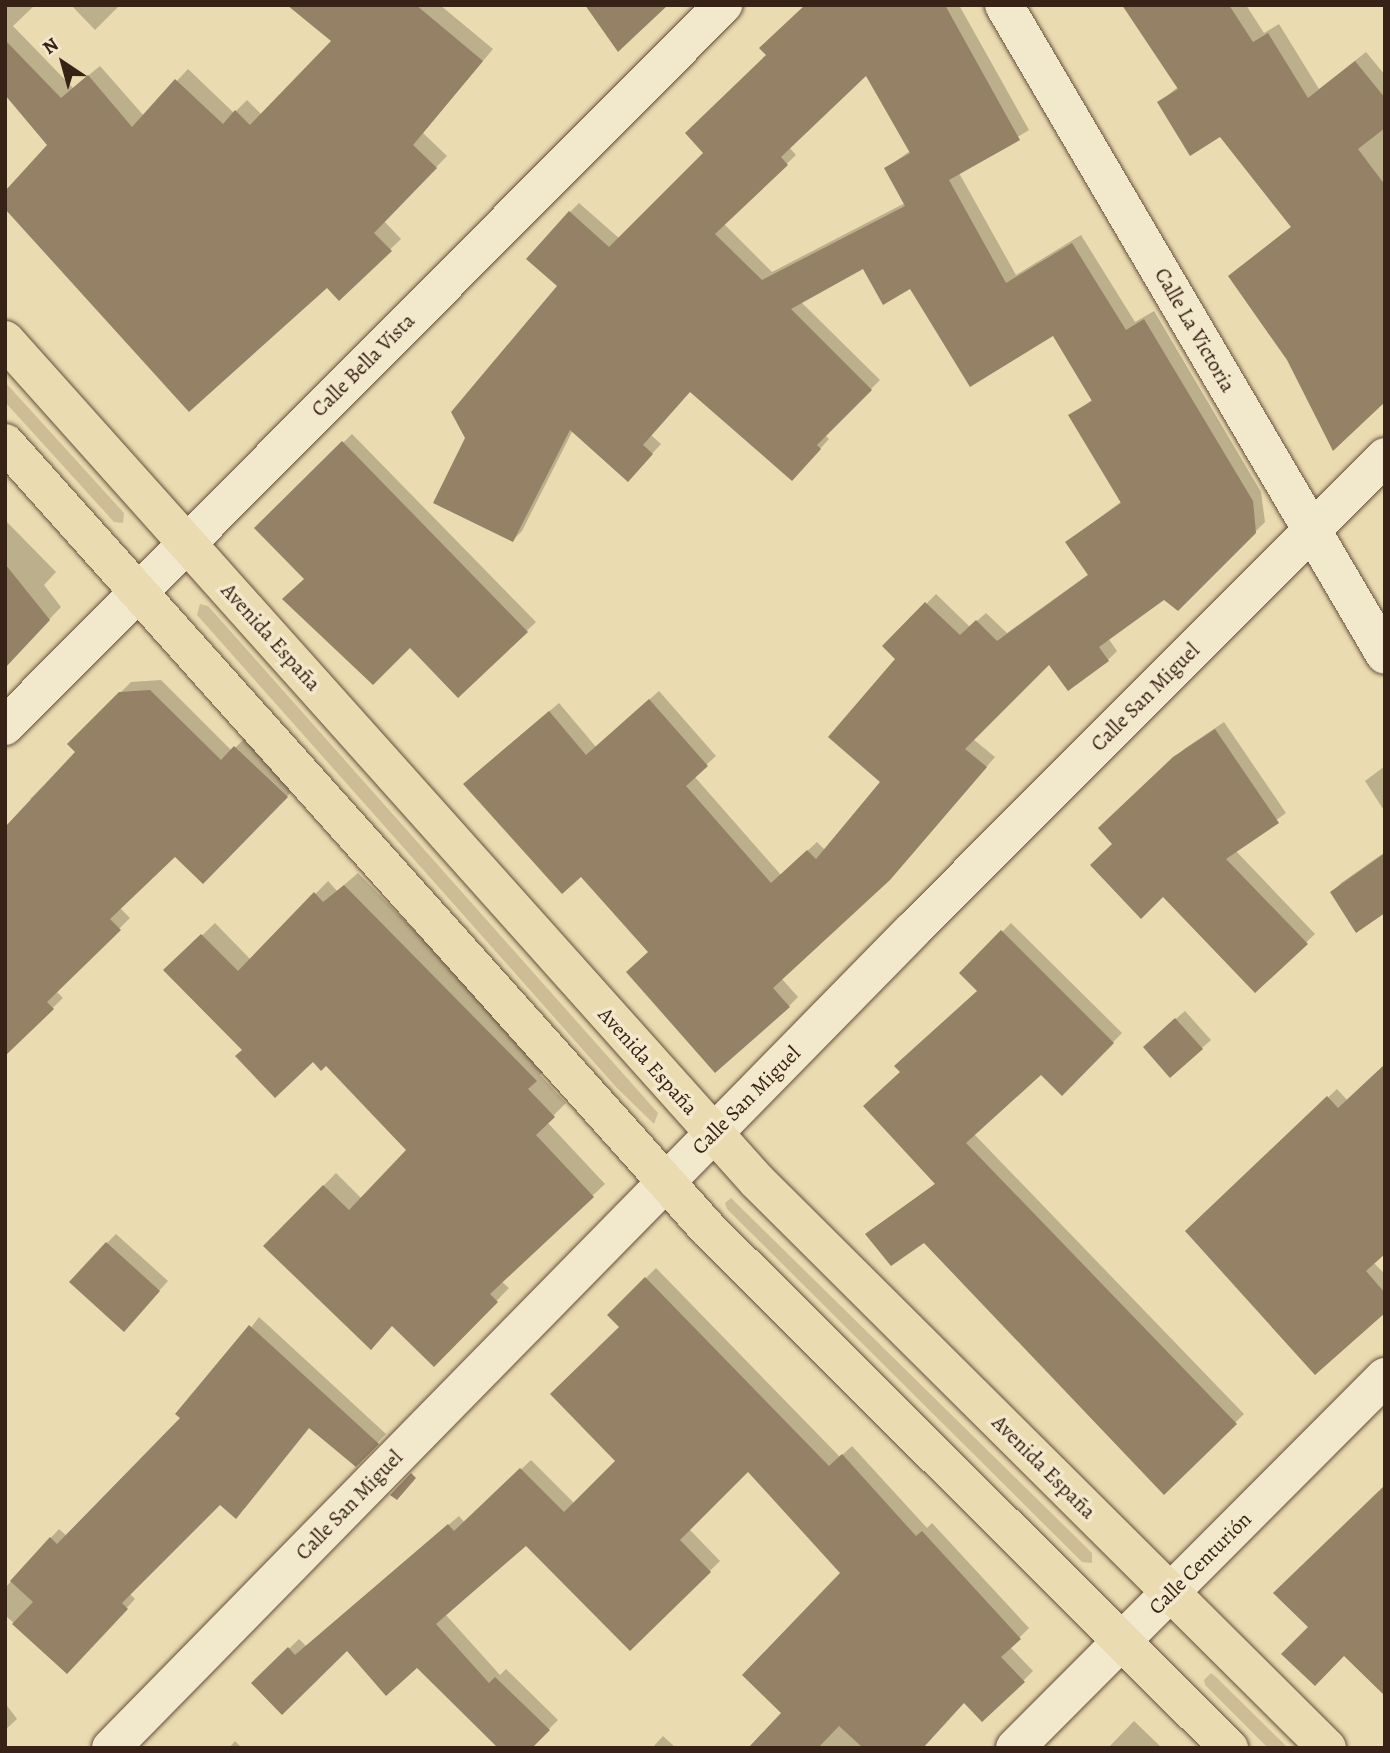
<!DOCTYPE html>
<html>
<head>
<meta charset="utf-8">
<style>
  body { margin:0 }
  #map { position:relative; width:1390px; height:1753px; overflow:hidden; background:#ebdbb0; font-family:Alegreya,serif }
  div>[style] { position:absolute }
  [style*='--x'] { left:calc(var(--x)*1px); top:calc(var(--y)*1px); width:calc(var(--w)*1px); rotate:calc(var(--a)*1deg) }
  .green>* { inset:0; background:#cdbc96 }
  .shadow>* { inset:0; background:#0003 }
  .building>* { inset:0; background:#958266 }
  .roads { filter:drop-shadow(0 0 2px #65503c) drop-shadow(0 0 2px #65503c) }
  .minor>* { height:38px; margin:-19px; padding:0 19px; transform-origin:19px; border-radius:19px; background:#f2e8cc }
  .major>* { height:38px; margin:-19px; padding:0 19px; transform-origin:19px; border-radius:19px; background:#ebdbb0 }
  span { translate:-50% -50%; white-space:nowrap; text-align:center; line-height:1.15; -webkit-text-stroke:7px #f2e8cc; paint-order:stroke }
  .street-label { font-size:21px; color:#382216 }
  .frame { position:absolute; inset:0; border:7px solid #382216; pointer-events:none }
  .north { position:absolute; left:28px; top:28px; width:70px; height:70px; -webkit-text-stroke:5px #f2e8cc; paint-order:stroke; rotate:324deg; font-size:19px; font-weight:700; line-height:28px; text-align:center; color:#382216 }
  .north::after { content:''; display:block; margin:auto; width:24px; height:32px; background:#382216; clip-path:polygon(50% 0,100% 100%,50% 72%,0 100%) }
</style>
</head>
<body>
<div id="map">
  <div class="green">
    <div style="clip-path:polygon(5px 382px,124px 513px,123px 523px,114px 522px,5px 402px)"></div>
    <div style="clip-path:polygon(200px 604px,208px 606px,658px 1113px,654px 1124px,616px 1087px,197px 615px)"></div>
    <div style="clip-path:polygon(731px 1198px,1092px 1553px,1092px 1563px,1082px 1562px,727px 1209px,725px 1203px)"></div>
    <div style="clip-path:polygon(1211px 1673px,1215px 1676px,1288px 1748px,1268px 1748px,1205px 1685px,1204px 1680px)"></div>
  </div>
  <div class="shadow">
    <div style="clip-path:polygon(5px 5px,35px 5px,13px 26px,73px 88px,100px 66px,144px 116px,188px 69px,234px 113px,247px 100px,262px 115px,333px 41px,290px 5px,440px 5px,493px 49px,423px 133px,447px 156px,384px 221px,401px 239px,339px 299px,327px 286px,50px 145px,5px 92px)"></div>
    <div style="clip-path:polygon(71px 5px,120px 5px,95px 30px)"></div>
    <div style="clip-path:polygon(evenodd,807px 5px,959px 5px,1029px 130px,959px 173px,1016px 275px,1081px 235px,1135px 322px,1154px 311px,1261px 492px,1265px 522px,1178px 609px,1164px 598px,1108px 638px,1117px 651px,1108px 660px,1049px 662px,973px 739px,995px 757px,899px 869px,781px 978px,798px 997px,789px 1006px,650px 952px,581px 875px,474px 775px,559px 703px,596px 747px,659px 691px,716px 756px,694px 776px,781px 875px,817px 842px,825px 850px,882px 781px,898px 659px,885px 646px,936px 594px,970px 627px,986px 613px,1007px 633px,1089px 574px,1067px 542px,1122px 501px,1070px 416px,1093px 399px,1054px 333px,911px 287px,864px 267px,801px 302px,880px 380px,825px 435px,829px 439px,801px 470px,690px 390px,651px 435px,661px 444px,637px 470px,573px 430px,522px 531px,513px 540px,570px 212px,579px 203px,620px 239px,706px 153px,768px 54px,807px 5px,867px 74px,910px 151px,886px 168px,905px 203px,772px 272px,724px 224px,796px 155px,789px 147px,867px 74px)"></div>
    <div style="clip-path:polygon(1124px 5px,1246px 5px,1264px 33px,1279px 24px,1319px 89px,1366px 52px,1385px 75px,1385px 399px,1289px 359px,1230px 276px,1292px 226px,1221px 135px,1159px 102px,1178px 87px)"></div>
    <div style="clip-path:polygon(352px 434px,536px 622px,458px 696px,410px 645px,306px 578px,257px 528px)"></div>
    <div style="clip-path:polygon(5px 520px,56px 572px,44px 585px,61px 607px,5px 666px)"></div>
    <div style="clip-path:polygon(161px 680px,232px 751px,246px 737px,297px 786px,203px 881px,175px 854px,119px 907px,130px 918px,56px 991px,63px 998px,7px 1052px,33px 802px,30px 799px,78px 752px,70px 744px,131px 682px)"></div>
    <div style="clip-path:polygon(1224px 722px,1286px 813px,1235px 850px,1315px 934px,1255px 991px,1100px 828px,1184px 749px)"></div>
    <div style="clip-path:polygon(1385px 766px,1385px 812px,1365px 781px)"></div>
    <div style="clip-path:polygon(1385px 852px,1385px 911px,1333px 892px,1341px 883px)"></div>
    <div style="clip-path:polygon(358px 873px,548px 1067px,540px 1075px,566px 1103px,547px 1122px,605px 1184px,501px 1281px,509px 1288px,434px 1365px,393px 1325px,265px 1246px,336px 1173px,362px 1199px,408px 1150px,326px 1064px,244px 1050px,166px 970px,215px 923px,251px 960px,328px 881px,337px 891px)"></div>
    <div style="clip-path:polygon(1011px 923px,1122px 1033px,1062px 1094px,1041px 1072px,974px 1134px,1244px 1414px,1164px 1492px,924px 1241px,868px 1234px,936px 1183px,902px 1072px,979px 990px,962px 973px)"></div>
    <div style="clip-path:polygon(1185px 1011px,1211px 1040px,1202px 1048px,1154px 1038px)"></div>
    <div style="clip-path:polygon(1337px 1089px,1348px 1101px,1373px 1262px,1385px 1274px,1385px 1310px,1187px 1231px)"></div>
    <div style="clip-path:polygon(116px 1234px,168px 1281px,132px 1321px,107px 1243px)"></div>
    <div style="clip-path:polygon(656px 1268px,840px 1457px,852px 1446px,927px 1528px,932px 1523px,1029px 1628px,1010px 1647px,1033px 1671px,1023px 1681px,965px 1701px,893px 1748px,750px 1748px,784px 1713px,842px 1573px,748px 1470px,689px 1529px,720px 1561px,630px 1649px,526px 1543px,445px 1614px,500px 1675px,506px 1669px,558px 1720px,530px 1748px,417px 1666px,347px 1648px,254px 1683px,299px 1639px,306px 1646px,459px 1516px,465px 1523px,531px 1460px,575px 1504px,618px 1461px,621px 1327px,609px 1315px)"></div>
    <div style="clip-path:polygon(259px 1317px,386px 1434px,356px 1464px,310px 1427px,245px 1508px,220px 1503px,129px 1593px,135px 1599px,67px 1672px,5px 1615px,5px 1588px,59px 1529px,67px 1536px,182px 1418px)"></div>
    <div style="clip-path:polygon(5px 1703px,17px 1719px,5px 1730px)"></div>
    <div style="clip-path:polygon(1134px 1721px,1162px 1748px,1108px 1748px)"></div>
    <div style="clip-path:polygon(663px 1736px,676px 1748px,652px 1748px)"></div>
    <div style="clip-path:polygon(235px 1741px,242px 1748px,229px 1748px)"></div>
  </div>
  <div class="building">
    <div style="clip-path:polygon(287px 5px,416px 5px,483px 61px,413px 145px,437px 168px,374px 233px,392px 251px,339px 301px,327px 288px,189px 412px,5px 209px,5px 191px,47px 145px,5px 95px,5px 40px,61px 98px,88px 75px,132px 127px,175px 79px,223px 124px,235px 110px,250px 125px,331px 41px)"></div>
    <div style="clip-path:polygon(585px 5px,668px 5px,618px 52px)"></div>
    <div style="clip-path:polygon(evenodd,805px 5px,945px 5px,1020px 140px,949px 180px,1006px 283px,1072px 243px,1126px 330px,1144px 319px,1253px 501px,1256px 533px,1178px 611px,1164px 600px,1099px 647px,1109px 661px,1068px 691px,1049px 665px,965px 749px,987px 767px,890px 880px,773px 988px,790px 1007px,715px 1073px,626px 972px,648px 952px,581px 877px,562px 894px,463px 784px,549px 711px,586px 755px,649px 699px,708px 766px,686px 786px,771px 883px,807px 850px,816px 859px,880px 782px,828px 737px,895px 659px,882px 646px,925px 602px,960px 635px,976px 620px,997px 641px,1088px 575px,1065px 542px,1121px 503px,1068px 415px,1092px 401px,1053px 336px,970px 387px,910px 289px,883px 305px,863px 269px,791px 309px,872px 390px,817px 445px,821px 449px,792px 481px,690px 392px,643px 445px,653px 454px,628px 482px,570px 430px,513px 542px,433px 503px,465px 438px,451px 412px,557px 286px,526px 259px,569px 211px,609px 247px,703px 153px,685px 133px,766px 55px,759px 48px,805px 5px,866px 76px,910px 153px,884px 168px,905px 206px,762px 280px,715px 234px,788px 165px,781px 157px,866px 76px)"></div>
    <div style="clip-path:polygon(1122px 5px,1229px 5px,1253px 42px,1268px 33px,1308px 98px,1355px 61px,1385px 98px,1385px 128px,1358px 149px,1385px 185px,1385px 402px,1333px 451px,1287px 360px,1228px 276px,1291px 227px,1220px 137px,1190px 156px,1157px 102px,1178px 89px)"></div>
    <div style="clip-path:polygon(342px 441px,528px 632px,458px 698px,410px 648px,373px 685px,282px 599px,304px 579px,254px 528px)"></div>
    <div style="clip-path:polygon(5px 564px,50px 620px,5px 668px)"></div>
    <div style="clip-path:polygon(150px 690px,221px 760px,234px 746px,288px 797px,203px 884px,175px 857px,110px 919px,121px 930px,47px 1002px,54px 1009px,5px 1056px,5px 827px,75px 752px,67px 744px,119px 692px)"></div>
    <div style="clip-path:polygon(1215px 729px,1279px 823px,1226px 859px,1308px 944px,1255px 993px,1163px 897px,1141px 919px,1090px 865px,1112px 844px,1098px 828px,1173px 757px)"></div>
    <div style="clip-path:polygon(1385px 853px,1385px 913px,1356px 933px,1330px 892px)"></div>
    <div style="clip-path:polygon(344px 885px,537px 1081px,528px 1089px,555px 1117px,536px 1135px,594px 1197px,490px 1294px,498px 1302px,434px 1367px,392px 1326px,371px 1350px,263px 1246px,323px 1185px,349px 1210px,406px 1150px,326px 1066px,321px 1071px,313px 1062px,275px 1098px,235px 1056px,242px 1050px,163px 970px,201px 934px,238px 971px,314px 892px,323px 902px)"></div>
    <div style="clip-path:polygon(1001px 930px,1114px 1043px,1062px 1096px,1041px 1075px,966px 1143px,1237px 1424px,1164px 1495px,924px 1243px,891px 1266px,865px 1234px,935px 1184px,863px 1106px,900px 1072px,894px 1066px,977px 991px,959px 973px)"></div>
    <div style="clip-path:polygon(1175px 1018px,1203px 1049px,1170px 1078px,1143px 1047px)"></div>
    <div style="clip-path:polygon(1385px 1064px,1385px 1254px,1366px 1271px,1385px 1293px,1385px 1313px,1315px 1375px,1185px 1231px,1327px 1096px,1338px 1108px)"></div>
    <div style="clip-path:polygon(106px 1242px,160px 1291px,124px 1332px,69px 1282px)"></div>
    <div style="clip-path:polygon(645px 1277px,829px 1466px,842px 1454px,916px 1536px,922px 1531px,1021px 1639px,1001px 1657px,1025px 1682px,982px 1722px,964px 1703px,923px 1748px,863px 1748px,839px 1726px,818px 1748px,748px 1748px,781px 1713px,742px 1675px,840px 1573px,748px 1472px,680px 1540px,711px 1572px,630px 1651px,526px 1546px,436px 1624px,489px 1683px,495px 1677px,550px 1730px,532px 1748px,498px 1748px,417px 1668px,386px 1696px,347px 1651px,282px 1715px,251px 1683px,288px 1647px,295px 1655px,448px 1524px,454px 1531px,520px 1468px,564px 1512px,615px 1461px,550px 1394px,619px 1327px,607px 1315px)"></div>
    <div style="clip-path:polygon(249px 1325px,379px 1444px,356px 1467px,309px 1428px,236px 1519px,220px 1505px,122px 1603px,128px 1609px,67px 1674px,12px 1624px,33px 1602px,10px 1581px,50px 1537px,57px 1544px,180px 1418px,175px 1414px)"></div>
    <div style="clip-path:polygon(411px 1473px,416px 1478px,397px 1500px,390px 1495px)"></div>
    <div style="clip-path:polygon(1385px 1485px,1385px 1696px,1344px 1656px,1315px 1686px,1281px 1654px,1308px 1627px,1273px 1593px)"></div>
  </div>
  <div class="roads">
    <div class="minor">
      <div style="--x:1004;--y:5;--w:753;--a:59.62"></div>
      <div style="--x:5;--y:726;--w:1018;--a:-45.12"></div>
      <div style="--x:111;--y:1748;--w:1146;--a:-45.57"></div>
      <div style="--x:913;--y:930;--w:668;--a:-45.06"></div>
      <div style="--x:1015;--y:1748;--w:524;--a:-45.08"></div>
    </div>
    <div class="major">
      <div style="--x:5;--y:340;--w:1128;--a:48.2"></div>
      <div style="--x:757;--y:1181;--w:804;--a:44.85"></div>
      <div style="--x:5;--y:443;--w:1053;--a:48.19"></div>
      <div style="--x:707;--y:1228;--w:737;--a:44.89"></div>
    </div>
  </div>
  <div class="street-label">
    <span style="left:1195px;top:330px;rotate:60deg">Calle La Victoria</span>
    <span style="left:363px;top:365px;rotate:-45deg">Calle Bella Vista</span>
    <span style="left:271px;top:637px;rotate:48deg">Avenida España</span>
    <span style="left:1145px;top:697px;rotate:-45deg">Calle San Miguel</span>
    <span style="left:648px;top:1061px;rotate:48deg">Avenida España</span>
    <span style="left:746px;top:1100px;rotate:-45deg">Calle San Miguel</span>
    <span style="left:1044px;top:1467px;rotate:45deg">Avenida España</span>
    <span style="left:349px;top:1505px;rotate:-46deg">Calle San Miguel</span>
    <span style="left:1200px;top:1563px;rotate:-45deg">Calle Centurión</span>
  </div>
  <div class="frame"></div>
  <div class="north">N</div>
</div>
</body>
</html>
